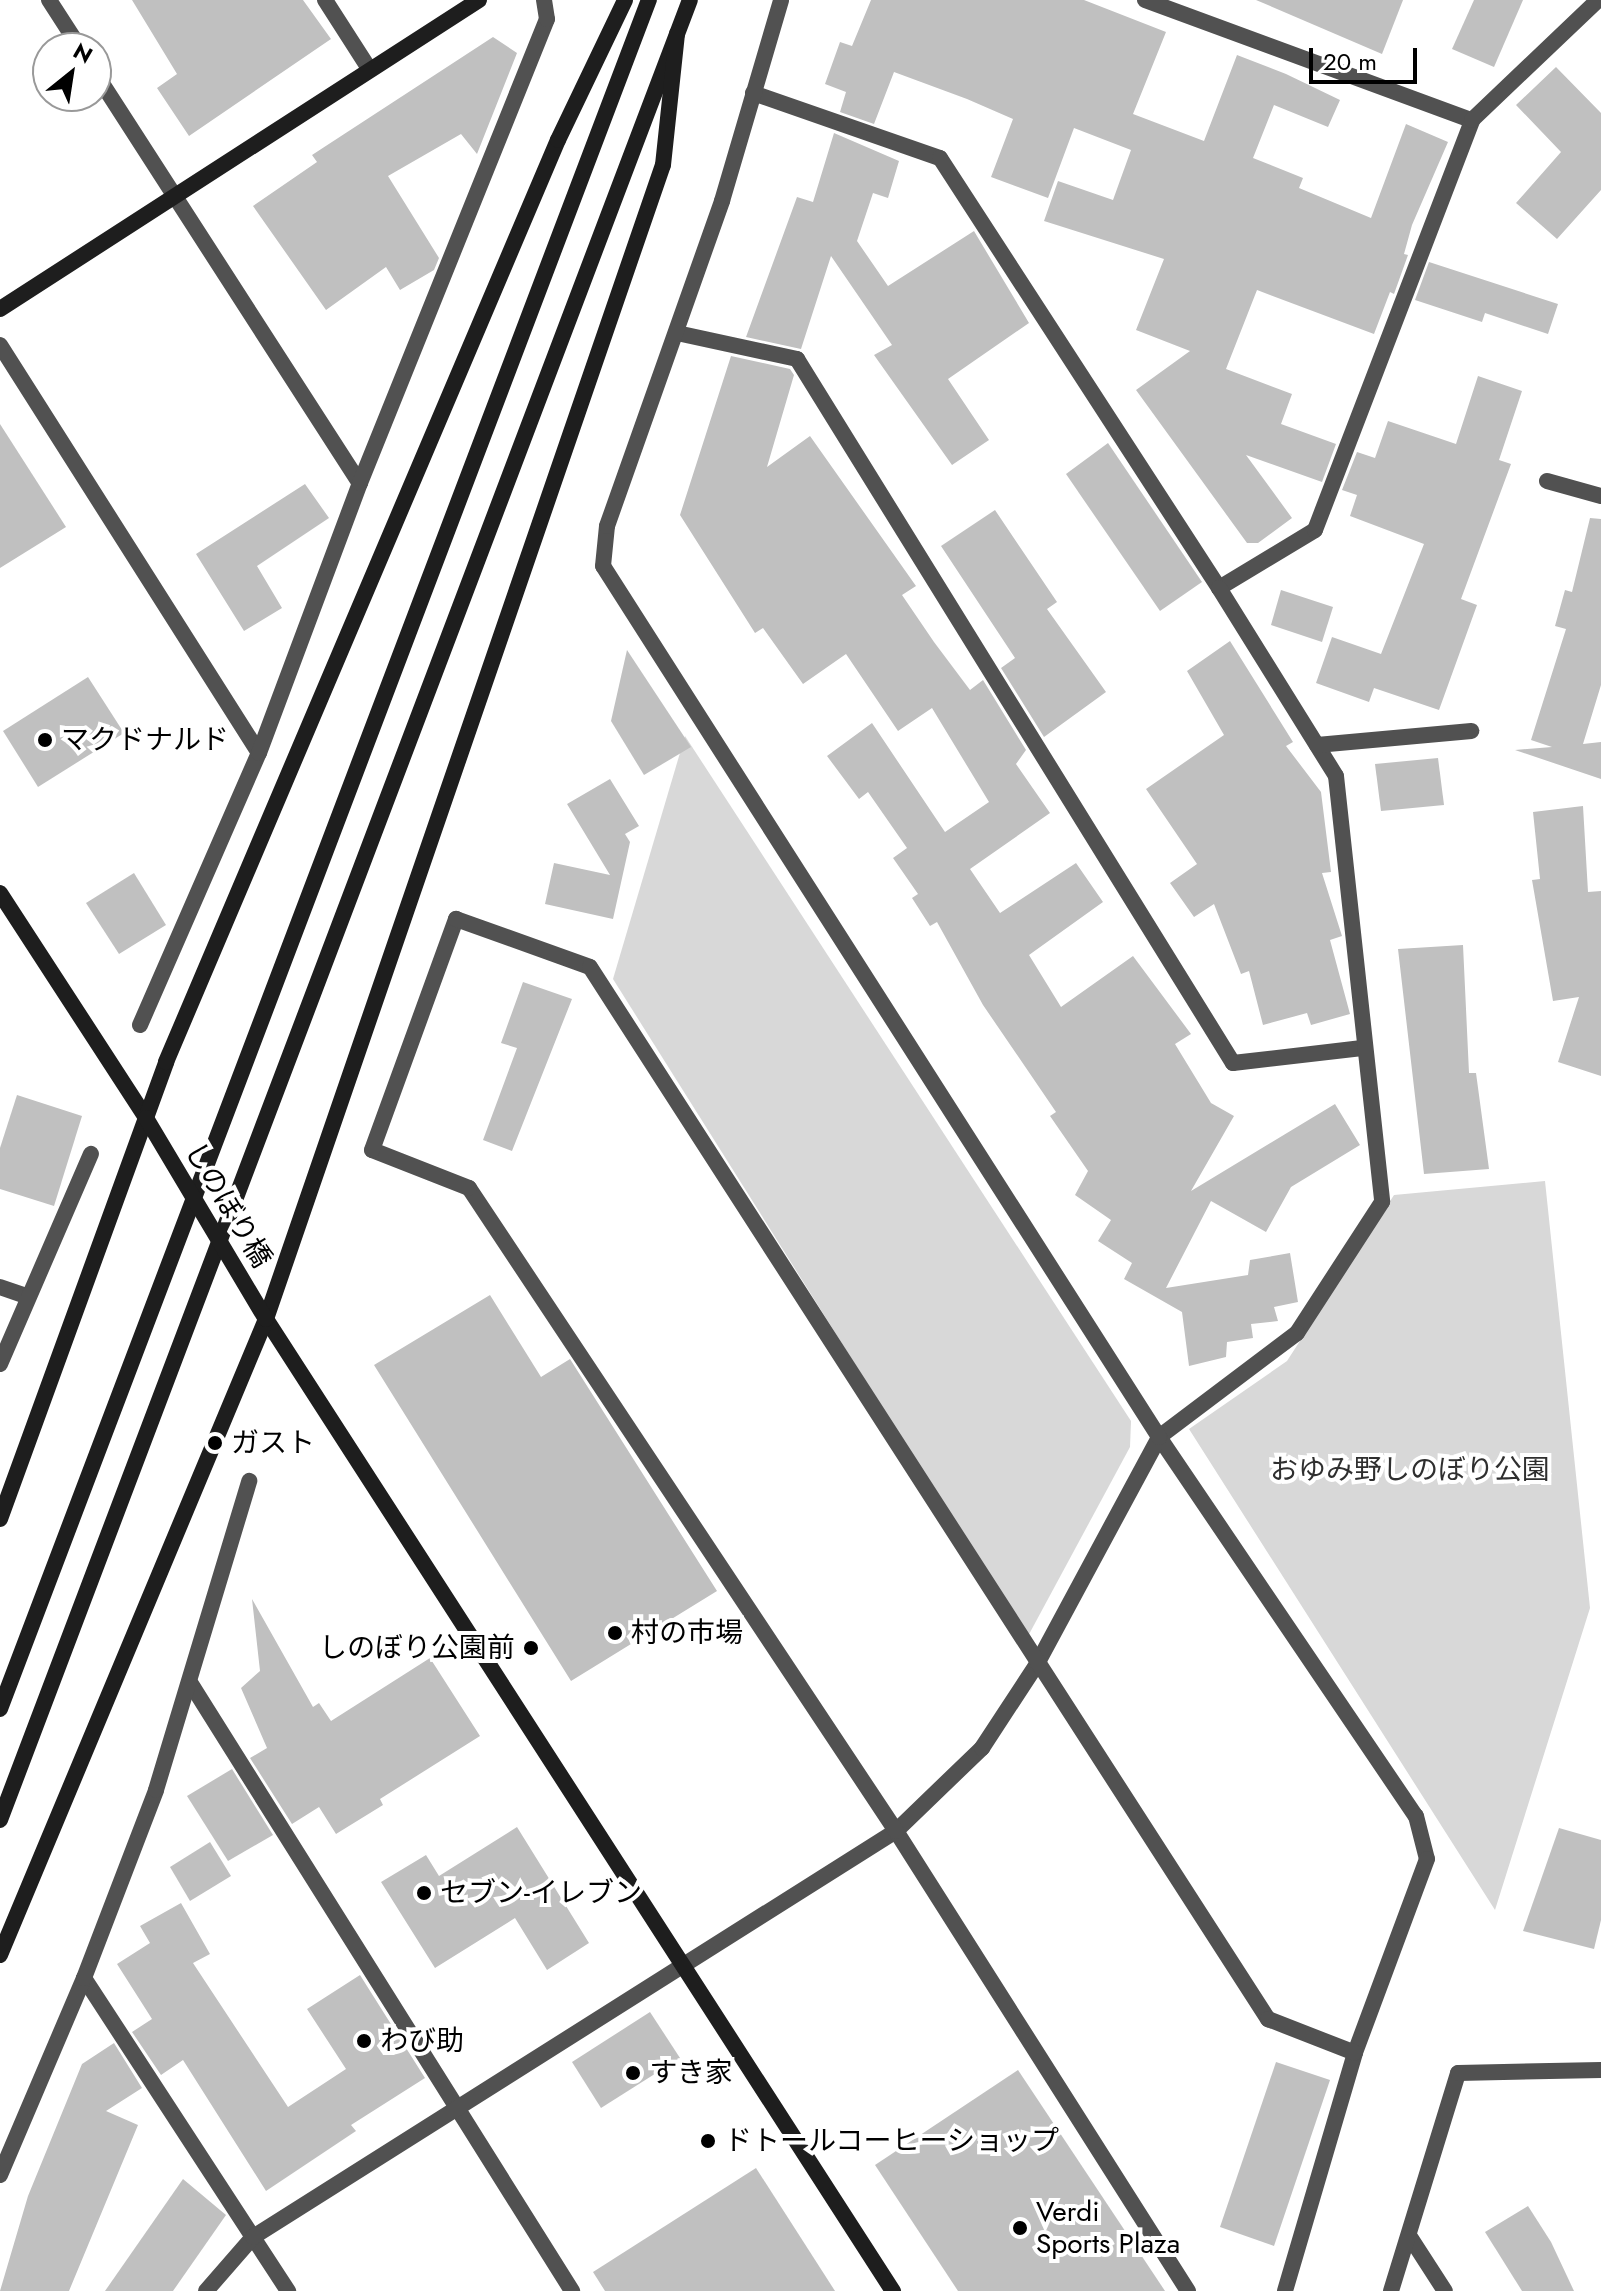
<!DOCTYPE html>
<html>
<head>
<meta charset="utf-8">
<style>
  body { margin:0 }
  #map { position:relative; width:1601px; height:2291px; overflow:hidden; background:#fff; font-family:Jost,"Noto Sans JP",sans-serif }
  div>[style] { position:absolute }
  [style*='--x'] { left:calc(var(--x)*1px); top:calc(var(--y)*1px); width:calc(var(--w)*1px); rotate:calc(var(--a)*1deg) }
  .green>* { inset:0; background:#d8d8d8 }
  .building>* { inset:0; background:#c0c0c0 }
  .street>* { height:16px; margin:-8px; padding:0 8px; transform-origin:8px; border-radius:8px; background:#515151 }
  .secondary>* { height:16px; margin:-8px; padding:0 8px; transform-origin:8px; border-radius:8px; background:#1e1e1e }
  .secondary-bridge>* { height:16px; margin:-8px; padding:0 8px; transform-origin:8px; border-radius:8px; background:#1e1e1e }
  .dots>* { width:22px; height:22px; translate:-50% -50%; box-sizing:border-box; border:4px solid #fff; border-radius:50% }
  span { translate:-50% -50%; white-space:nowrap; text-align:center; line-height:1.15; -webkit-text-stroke:8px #fff; paint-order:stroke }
  .poi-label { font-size:28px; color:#000 }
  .left { translate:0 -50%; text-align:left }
  .right { translate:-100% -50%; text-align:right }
  .street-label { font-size:28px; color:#000 }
  .park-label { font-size:28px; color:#2f2f2f }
  .north { position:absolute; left:32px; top:32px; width:80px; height:80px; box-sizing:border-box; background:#fff; border:2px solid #999; border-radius:50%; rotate:30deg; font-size:22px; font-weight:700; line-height:32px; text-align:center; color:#000 }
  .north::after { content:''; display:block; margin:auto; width:28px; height:36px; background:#000; clip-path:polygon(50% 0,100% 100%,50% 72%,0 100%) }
  .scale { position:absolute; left:1309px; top:48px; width:108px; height:36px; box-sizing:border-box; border:4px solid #000; border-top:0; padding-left:10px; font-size:24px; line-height:28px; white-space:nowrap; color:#000; -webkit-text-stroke:6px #fff; paint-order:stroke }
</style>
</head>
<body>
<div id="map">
  <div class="green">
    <div style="clip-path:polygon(685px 736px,1131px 1421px,1130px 1447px,1027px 1638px,613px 979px)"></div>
    <div style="clip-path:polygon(1545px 1181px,1590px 1608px,1495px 1910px,1189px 1429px,1287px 1361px,1394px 1195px)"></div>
  </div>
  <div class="building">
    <div style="clip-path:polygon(132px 0,303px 0,331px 39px,189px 136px,157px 88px,177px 74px)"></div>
    <div style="clip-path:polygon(871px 0,1084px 0,1166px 32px,1133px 114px,1204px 141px,1237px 55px,1286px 74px,1340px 100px,1328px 127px,1274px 105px,1253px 158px,1303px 178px,1299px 188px,1371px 218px,1406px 124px,1448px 142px,1412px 225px,1404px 254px,1408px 255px,1394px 294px,1390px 292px,1374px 334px,1257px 290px,1226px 369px,1292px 394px,1281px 424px,1336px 444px,1322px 482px,1246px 455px,1292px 518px,1258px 543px,1247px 543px,1136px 390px,1190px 351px,1136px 330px,1164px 259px,1044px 221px,1058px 181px,1113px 200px,1131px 150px,1074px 128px,1048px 198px,991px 177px,1013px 119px,967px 99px,894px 72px,874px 124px,840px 112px,846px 92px,825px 84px,840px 42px,852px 46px)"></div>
    <div style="clip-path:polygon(1256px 0,1403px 0,1382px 54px)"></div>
    <div style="clip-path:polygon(1474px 0,1523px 0,1494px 67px,1452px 49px)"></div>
    <div style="clip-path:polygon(493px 37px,517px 53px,477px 154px,461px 134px,388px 176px,439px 258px,434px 270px,400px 290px,386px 267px,326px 310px,253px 206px,317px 162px,312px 155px)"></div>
    <div style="clip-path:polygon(1556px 67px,1601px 113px,1601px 190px,1557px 239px,1516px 203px,1561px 152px,1516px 105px)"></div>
    <div style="clip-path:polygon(834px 133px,899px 161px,888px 198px,873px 193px,857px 241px,888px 286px,974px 231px,1029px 323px,948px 379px,989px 440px,952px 465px,874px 355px,892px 345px,831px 256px,801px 349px,746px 337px,797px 197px,813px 202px)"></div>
    <div style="clip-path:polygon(1429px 262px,1558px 304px,1548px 334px,1485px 313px,1482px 322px,1415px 300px)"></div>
    <div style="clip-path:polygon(731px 356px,790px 369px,794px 375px,767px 467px,810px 436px,916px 586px,902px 595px,934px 642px,970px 690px,983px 680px,1026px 750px,1016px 764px,1050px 813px,970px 869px,1000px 913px,1076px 863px,1103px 902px,1029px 955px,1061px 1007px,1133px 956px,1191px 1034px,1175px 1044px,1211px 1103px,1234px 1116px,1191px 1191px,1335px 1104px,1360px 1145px,1291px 1187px,1266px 1232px,1211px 1201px,1166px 1288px,1248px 1275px,1250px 1260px,1290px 1253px,1298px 1302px,1274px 1307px,1278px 1321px,1251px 1324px,1253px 1338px,1227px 1342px,1226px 1357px,1189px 1366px,1182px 1312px,1124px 1279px,1132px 1263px,1098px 1241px,1111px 1220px,1075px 1195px,1088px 1171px,1050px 1116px,1056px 1112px,983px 1005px,937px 922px,930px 926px,912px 898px,918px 894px,893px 858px,907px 848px,868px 792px,859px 799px,827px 756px,872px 723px,945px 832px,989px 802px,932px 708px,898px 731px,846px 654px,803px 684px,763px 628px,755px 633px,680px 515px)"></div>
    <div style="clip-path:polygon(1478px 376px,1522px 391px,1499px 460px,1511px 464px,1461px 599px,1477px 605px,1439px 710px,1374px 688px,1369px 702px,1316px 683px,1332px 637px,1381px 654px,1424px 544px,1350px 516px,1357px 495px,1342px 490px,1357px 452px,1375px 458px,1388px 421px,1456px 444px)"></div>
    <div style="clip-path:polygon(0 424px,66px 527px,0 568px)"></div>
    <div style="clip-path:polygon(1108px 443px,1202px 582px,1160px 611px,1066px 474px)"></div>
    <div style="clip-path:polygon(305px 484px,329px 518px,257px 566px,282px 608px,244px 631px,196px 554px)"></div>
    <div style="clip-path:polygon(995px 510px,1057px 602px,1047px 609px,1106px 692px,1044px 737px,1001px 668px,1015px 658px,941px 546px)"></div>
    <div style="clip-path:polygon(1590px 518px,1601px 519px,1601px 685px,1583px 744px,1601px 742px,1601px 779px,1515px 750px,1552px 747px,1531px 740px,1566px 629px,1555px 626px,1565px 590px,1572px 592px)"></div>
    <div style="clip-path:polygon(1281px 590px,1333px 607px,1322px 642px,1271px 625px)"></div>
    <div style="clip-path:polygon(1230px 641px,1293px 742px,1286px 746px,1321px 792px,1331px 872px,1322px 873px,1342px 936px,1330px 940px,1350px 1014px,1311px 1025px,1307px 1013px,1263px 1025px,1249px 971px,1241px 974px,1214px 904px,1194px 917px,1170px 883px,1197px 864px,1146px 789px,1224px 735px,1187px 671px)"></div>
    <div style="clip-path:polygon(627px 650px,691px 747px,644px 775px,611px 721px)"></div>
    <div style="clip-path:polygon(88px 677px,124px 733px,38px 787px,3px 731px)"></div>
    <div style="clip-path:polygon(1438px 758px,1444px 805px,1381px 811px,1375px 764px)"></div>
    <div style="clip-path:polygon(610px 779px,639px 826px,625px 834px,630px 842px,613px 919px,545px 904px,554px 863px,610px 875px,567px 804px)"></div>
    <div style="clip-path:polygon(1583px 806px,1588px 892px,1601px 891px,1601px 1076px,1558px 1062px,1579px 997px,1553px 1001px,1532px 880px,1540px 879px,1533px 812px)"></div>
    <div style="clip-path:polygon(134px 873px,166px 925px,119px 954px,86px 903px)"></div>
    <div style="clip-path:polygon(1463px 945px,1469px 1073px,1476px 1073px,1489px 1169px,1424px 1174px,1398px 949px)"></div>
    <div style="clip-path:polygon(523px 982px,572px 999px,512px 1151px,483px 1140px,517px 1048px,501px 1043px)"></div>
    <div style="clip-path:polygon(17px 1095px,82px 1116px,54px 1206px,0 1189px,0 1148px)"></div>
    <div style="clip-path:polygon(490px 1295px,541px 1377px,570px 1359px,717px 1591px,571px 1681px,374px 1365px)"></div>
    <div style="clip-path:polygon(252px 1599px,313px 1707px,319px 1703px,331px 1721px,430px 1658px,480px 1736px,380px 1799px,383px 1805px,336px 1834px,319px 1807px,292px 1824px,250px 1758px,267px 1748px,241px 1688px,260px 1671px)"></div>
    <div style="clip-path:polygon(232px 1769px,273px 1835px,228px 1861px,187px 1796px)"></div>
    <div style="clip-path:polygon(517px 1827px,589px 1943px,547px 1970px,515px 1918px,435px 1968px,381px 1882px,426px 1855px,439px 1876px)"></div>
    <div style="clip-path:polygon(1559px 1828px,1601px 1840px,1601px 1920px,1594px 1949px,1523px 1931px)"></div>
    <div style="clip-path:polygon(210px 1842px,231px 1876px,190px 1901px,170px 1867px)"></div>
    <div style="clip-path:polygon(181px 1903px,210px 1954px,193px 1963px,288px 2107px,346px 2069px,307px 2009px,360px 1975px,425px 2078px,351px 2125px,356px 2131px,266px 2191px,183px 2060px,161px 2075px,132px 2032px,152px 2019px,117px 1964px,150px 1943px,140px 1926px)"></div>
    <div style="clip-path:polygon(650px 2012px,680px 2058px,601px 2108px,572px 2062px)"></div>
    <div style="clip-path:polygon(114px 2043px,142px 2088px,106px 2111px,138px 2125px,69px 2291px,0 2291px,28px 2196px,82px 2064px)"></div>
    <div style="clip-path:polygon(1276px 2062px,1330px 2080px,1274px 2246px,1220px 2227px)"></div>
    <div style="clip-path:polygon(1018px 2070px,1165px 2291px,958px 2291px,875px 2165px)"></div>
    <div style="clip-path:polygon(756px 2168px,835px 2291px,605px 2291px,593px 2272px)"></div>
    <div style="clip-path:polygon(183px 2179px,226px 2215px,173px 2291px,105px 2291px)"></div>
    <div style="clip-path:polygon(1528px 2206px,1551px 2242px,1574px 2291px,1522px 2291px,1485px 2232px)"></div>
  </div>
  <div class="street">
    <div style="--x:49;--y:0;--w:57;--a:57.1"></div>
    <div style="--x:325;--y:0;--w:83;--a:57.3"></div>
    <div style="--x:1145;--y:0;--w:348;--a:20.2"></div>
    <div style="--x:96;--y:74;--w:487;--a:57.2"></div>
    <div style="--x:753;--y:93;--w:198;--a:19.2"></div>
    <div style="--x:940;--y:158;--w:513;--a:57.02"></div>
    <div style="--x:1219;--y:588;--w:112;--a:-31.1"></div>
    <div style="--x:1315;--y:530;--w:439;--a:-69"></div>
    <div style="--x:1472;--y:120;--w:174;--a:-43.6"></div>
    <div style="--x:677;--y:333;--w:123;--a:12.2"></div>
    <div style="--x:797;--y:359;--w:828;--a:58.23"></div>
    <div style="--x:1233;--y:1063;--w:130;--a:-6.6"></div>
    <div style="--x:0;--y:345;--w:483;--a:57.6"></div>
    <div style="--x:1547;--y:481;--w:56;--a:15.5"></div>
    <div style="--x:1219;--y:588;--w:221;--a:58.1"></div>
    <div style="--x:1336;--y:776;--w:428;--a:83.8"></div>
    <div style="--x:1382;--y:1202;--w:156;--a:123"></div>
    <div style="--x:1297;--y:1333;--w:173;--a:143"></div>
    <div style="--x:1159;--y:1437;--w:458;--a:55.9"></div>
    <div style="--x:1416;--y:1816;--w:44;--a:75.7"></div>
    <div style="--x:1427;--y:1859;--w:207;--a:110.4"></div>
    <div style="--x:1355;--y:2053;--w:248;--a:106.4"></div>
    <div style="--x:1317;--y:745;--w:155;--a:-5.2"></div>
    <div style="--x:140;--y:1025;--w:297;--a:-66.4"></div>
    <div style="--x:259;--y:753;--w:288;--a:-69.5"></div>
    <div style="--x:360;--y:483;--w:500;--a:-68.05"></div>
    <div style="--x:547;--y:19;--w:19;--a:-99"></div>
    <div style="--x:0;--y:1287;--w:28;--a:19"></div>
    <div style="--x:0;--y:1364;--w:229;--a:-66.6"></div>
    <div style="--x:191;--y:1684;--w:717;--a:57.88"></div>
    <div style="--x:84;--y:1978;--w:374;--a:56.9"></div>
    <div style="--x:0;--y:2175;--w:214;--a:-66.9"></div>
    <div style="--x:84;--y:1978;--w:201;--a:-69"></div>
    <div style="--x:156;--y:1790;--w:323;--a:-73.2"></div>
    <div style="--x:1410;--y:2237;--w:64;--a:57.1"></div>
    <div style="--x:206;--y:2291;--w:72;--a:-49"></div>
    <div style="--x:253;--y:2237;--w:760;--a:-32.27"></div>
    <div style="--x:896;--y:1831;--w:120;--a:-44"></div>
    <div style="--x:982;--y:1748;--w:100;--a:-56.8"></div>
    <div style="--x:1037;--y:1664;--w:258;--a:-61.7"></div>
    <div style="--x:1159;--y:1437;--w:1033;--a:-122.55"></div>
    <div style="--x:603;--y:566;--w:40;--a:-84.3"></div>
    <div style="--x:607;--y:526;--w:345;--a:-70.5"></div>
    <div style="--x:722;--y:201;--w:209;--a:-73.6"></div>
    <div style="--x:1188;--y:2291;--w:545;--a:-122.41"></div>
    <div style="--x:896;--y:1831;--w:772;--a:-123.59"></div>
    <div style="--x:469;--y:1188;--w:104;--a:-158.6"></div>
    <div style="--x:372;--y:1150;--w:246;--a:-70"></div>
    <div style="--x:456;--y:919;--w:142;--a:19.7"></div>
    <div style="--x:590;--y:967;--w:1252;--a:57.2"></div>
    <div style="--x:1268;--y:2019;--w:93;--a:21.3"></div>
    <div style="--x:1391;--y:2291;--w:228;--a:-72.9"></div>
    <div style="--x:1458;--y:2073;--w:143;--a:-1.2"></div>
  </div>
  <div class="secondary">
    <div style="--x:0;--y:309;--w:570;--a:-32.83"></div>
    <div style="--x:0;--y:893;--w:268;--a:57"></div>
    <div style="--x:266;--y:1319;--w:1157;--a:57.18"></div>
    <div style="--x:0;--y:1519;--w:486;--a:-70"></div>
    <div style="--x:166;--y:1062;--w:1002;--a:-66.97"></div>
    <div style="--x:558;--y:140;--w:155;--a:-64.4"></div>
    <div style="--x:0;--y:1709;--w:1828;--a:-69.21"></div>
    <div style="--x:0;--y:1820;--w:1946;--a:-69.24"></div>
    <div style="--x:0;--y:1955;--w:689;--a:-67.3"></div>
    <div style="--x:266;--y:1319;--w:1220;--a:-71.02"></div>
    <div style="--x:663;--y:165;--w:132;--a:-83.9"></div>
  </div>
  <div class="secondary-bridge">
    <div style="--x:146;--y:1118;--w:234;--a:59.2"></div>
  </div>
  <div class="dots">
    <div style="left:45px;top:740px;background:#000"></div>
    <div style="left:215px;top:1443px;background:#000"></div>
    <div style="left:615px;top:1633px;background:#000"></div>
    <div style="left:531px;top:1648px;background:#000"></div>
    <div style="left:424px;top:1893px;background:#000"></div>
    <div style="left:364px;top:2041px;background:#000"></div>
    <div style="left:633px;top:2073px;background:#000"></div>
    <div style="left:708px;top:2141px;background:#000"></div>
    <div style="left:1020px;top:2228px;background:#000"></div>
  </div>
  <div class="poi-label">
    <span class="left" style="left:61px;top:740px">マクドナルド</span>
    <span class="left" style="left:231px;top:1443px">ガスト</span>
    <span class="left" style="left:631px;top:1633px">村の市場</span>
    <span class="right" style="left:515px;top:1648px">しのぼり公園前</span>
    <span class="left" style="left:440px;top:1893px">セブン-イレブン</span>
    <span class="left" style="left:380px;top:2041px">わび助</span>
    <span class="left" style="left:649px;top:2073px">すき家</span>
    <span class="left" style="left:724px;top:2141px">ドトールコーヒーショップ</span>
    <span class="left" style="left:1036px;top:2228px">Verdi<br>Sports Plaza</span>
  </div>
  <div class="street-label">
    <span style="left:228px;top:1205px;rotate:59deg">しのぼり橋</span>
  </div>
  <div class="park-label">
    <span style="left:1410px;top:1470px">おゆみ野しのぼり公園</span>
  </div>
  <div class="north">N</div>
  <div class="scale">20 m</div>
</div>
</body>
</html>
